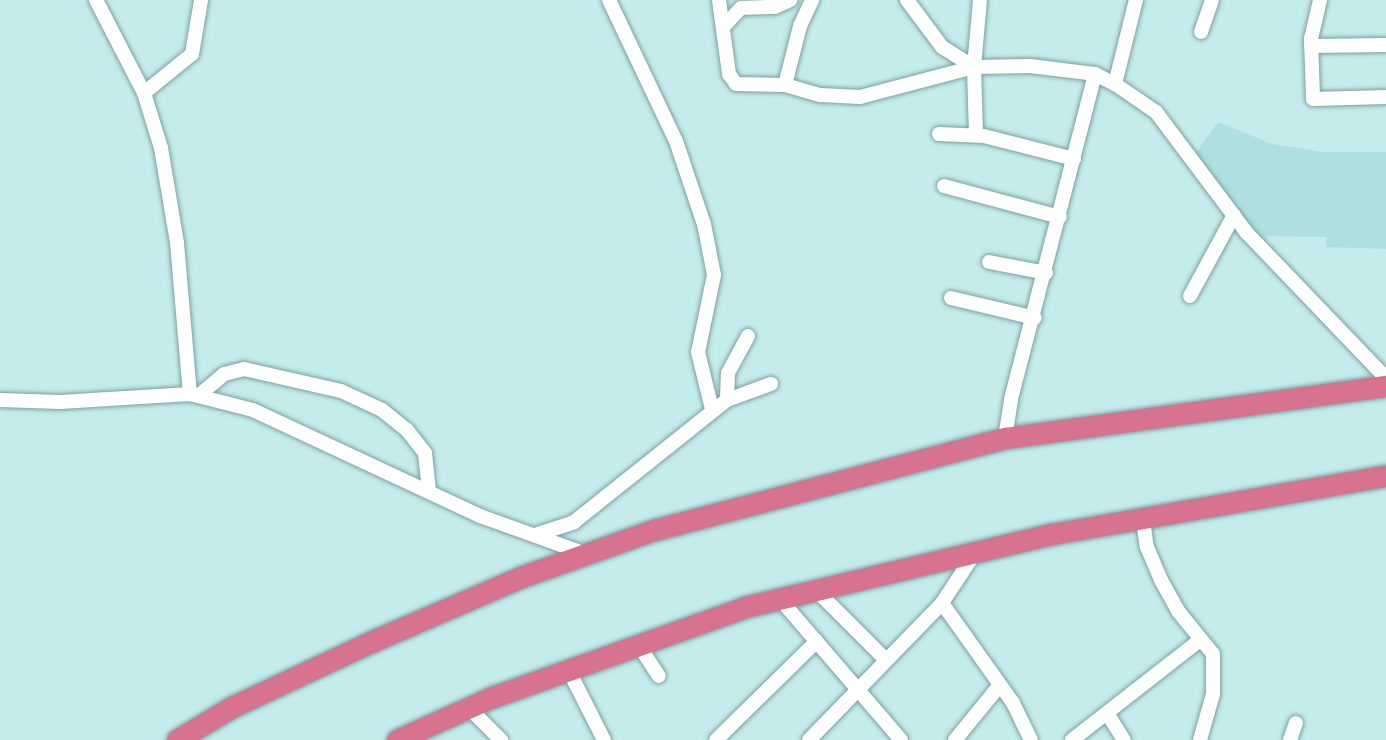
<!DOCTYPE html>
<html>
<head>
<meta charset="utf-8">
<style>
  body { margin:0 }
  #map { position:relative; width:1386px; height:740px; overflow:hidden; background:#c5eced; font-family:"Times New Roman",serif }
  div>[style] { position:absolute }
  [style*='--x'] { left:calc(var(--x)*1px); top:calc(var(--y)*1px); width:calc(var(--w)*1px); rotate:calc(var(--a)*1deg) }
  .built>* { inset:0; background:#afe0e1 }
  .roads { filter:drop-shadow(0 0 2px #7ca1a2) drop-shadow(0 0 2px #7ca1a2) }
  .minor>* { height:14px; margin:-7px; padding:0 7px; transform-origin:7px; border-radius:7px; background:#fff }
  .highway>* { height:21px; margin:-10.5px; padding:0 10.5px; transform-origin:10.5px; border-radius:10.5px; background:#d7738e }
  span { translate:-50% -50%; white-space:nowrap; text-align:center; line-height:1.15; -webkit-text-stroke:7px #c5eced; paint-order:stroke }
</style>
</head>
<body>
<div id="map">
  <div class="built">
    <div style="clip-path:polygon(1218px 122px,1272px 144px,1325px 152px,1386px 152px,1386px 249px,1326px 247px,1326px 237px,1252px 236px,1190px 161px)"></div>
  </div>
  <div class="roads">
    <div class="minor">
      <div style="--x:96;--y:0;--w:105;--a:62.7"></div>
      <div style="--x:144;--y:93;--w:58;--a:72.8"></div>
      <div style="--x:161;--y:148;--w:96;--a:80.4"></div>
      <div style="--x:177;--y:243;--w:152;--a:85.1"></div>
      <div style="--x:609;--y:0;--w:156;--a:64.6"></div>
      <div style="--x:676;--y:141;--w:88;--a:71.4"></div>
      <div style="--x:704;--y:224;--w:52;--a:78.9"></div>
      <div style="--x:714;--y:275;--w:79;--a:101.7"></div>
      <div style="--x:698;--y:352;--w:59;--a:76.2"></div>
      <div style="--x:719;--y:0;--w:75;--a:82.3"></div>
      <div style="--x:729;--y:74;--w:12;--a:55"></div>
      <div style="--x:736;--y:84;--w:49;--a:1.2"></div>
      <div style="--x:785;--y:85;--w:37;--a:16"></div>
      <div style="--x:821;--y:95;--w:39;--a:3"></div>
      <div style="--x:860;--y:97;--w:118;--a:-14.7"></div>
      <div style="--x:974;--y:67;--w:56;--a:-1"></div>
      <div style="--x:1030;--y:66;--w:65;--a:7"></div>
      <div style="--x:1095;--y:74;--w:22;--a:27"></div>
      <div style="--x:1115;--y:84;--w:50;--a:34.3"></div>
      <div style="--x:1156;--y:112;--w:150;--a:53.1"></div>
      <div style="--x:1246;--y:232;--w:202;--a:46.2"></div>
      <div style="--x:907;--y:0;--w:59;--a:53.3"></div>
      <div style="--x:942;--y:47;--w:38;--a:32"></div>
      <div style="--x:1320;--y:0;--w:39;--a:103"></div>
      <div style="--x:1311;--y:38;--w:61;--a:88.1"></div>
      <div style="--x:1313;--y:99;--w:73;--a:-1.6"></div>
      <div style="--x:725;--y:25;--w:23;--a:-47"></div>
      <div style="--x:741;--y:8;--w:34;--a:-2"></div>
      <div style="--x:775;--y:7;--w:17;--a:-25"></div>
      <div style="--x:1201;--y:32;--w:34;--a:-71"></div>
      <div style="--x:1311;--y:46;--w:75;--a:-0.8"></div>
      <div style="--x:1115;--y:84;--w:87;--a:-76"></div>
      <div style="--x:785;--y:85;--w:61;--a:-75.7"></div>
      <div style="--x:800;--y:26;--w:29;--a:-65"></div>
      <div style="--x:144;--y:93;--w:62;--a:-39.1"></div>
      <div style="--x:192;--y:54;--w:55;--a:-80.5"></div>
      <div style="--x:939;--y:134;--w:45;--a:2.5"></div>
      <div style="--x:984;--y:136;--w:93;--a:14.3"></div>
      <div style="--x:976;--y:135;--w:68;--a:-91.7"></div>
      <div style="--x:974;--y:67;--w:67;--a:-84.9"></div>
      <div style="--x:944;--y:186;--w:120;--a:15"></div>
      <div style="--x:989;--y:262;--w:58;--a:10.9"></div>
      <div style="--x:1190;--y:296;--w:92;--a:-61.5"></div>
      <div style="--x:951;--y:298;--w:86;--a:13.4"></div>
      <div style="--x:198;--y:396;--w:34;--a:-40"></div>
      <div style="--x:224;--y:374;--w:21;--a:-14"></div>
      <div style="--x:244;--y:369;--w:99;--a:12.8"></div>
      <div style="--x:341;--y:391;--w:45;--a:24.9"></div>
      <div style="--x:382;--y:410;--w:32;--a:39"></div>
      <div style="--x:407;--y:430;--w:29;--a:52"></div>
      <div style="--x:425;--y:453;--w:36;--a:84"></div>
      <div style="--x:0;--y:400;--w:60;--a:1.9"></div>
      <div style="--x:60;--y:402;--w:130;--a:-3.5"></div>
      <div style="--x:190;--y:394;--w:65;--a:14.3"></div>
      <div style="--x:253;--y:410;--w:251;--a:25"></div>
      <div style="--x:480;--y:516;--w:113;--a:19.7"></div>
      <div style="--x:727;--y:400;--w:27;--a:-88"></div>
      <div style="--x:728;--y:373;--w:42;--a:-61.6"></div>
      <div style="--x:1005;--y:438;--w:39;--a:-81"></div>
      <div style="--x:1011;--y:399;--w:336;--a:-75.5"></div>
      <div style="--x:1143;--y:520;--w:27;--a:82"></div>
      <div style="--x:1147;--y:547;--w:36;--a:67"></div>
      <div style="--x:1161;--y:580;--w:35;--a:61"></div>
      <div style="--x:1178;--y:611;--w:55;--a:50.9"></div>
      <div style="--x:1213;--y:654;--w:40;--a:90"></div>
      <div style="--x:1213;--y:694;--w:48;--a:105.8"></div>
      <div style="--x:538;--y:534;--w:38;--a:-18"></div>
      <div style="--x:574;--y:522;--w:196;--a:-38.6"></div>
      <div style="--x:727;--y:400;--w:47;--a:-20"></div>
      <div style="--x:816;--y:590;--w:99;--a:45"></div>
      <div style="--x:779;--y:598;--w:187;--a:49.3"></div>
      <div style="--x:942;--y:603;--w:123;--a:54.6"></div>
      <div style="--x:1013;--y:703;--w:41;--a:64.1"></div>
      <div style="--x:638;--y:644;--w:38;--a:57"></div>
      <div style="--x:568;--y:669;--w:80;--a:63.1"></div>
      <div style="--x:468;--y:707;--w:47;--a:45"></div>
      <div style="--x:1107;--y:713;--w:32;--a:58"></div>
      <div style="--x:716;--y:740;--w:141;--a:-44.4"></div>
      <div style="--x:809;--y:740;--w:191;--a:-45.8"></div>
      <div style="--x:942;--y:603;--w:60;--a:-56.6"></div>
      <div style="--x:955;--y:740;--w:71;--a:-50.7"></div>
      <div style="--x:1072;--y:740;--w:162;--a:-38"></div>
      <div style="--x:1290;--y:740;--w:18;--a:-71"></div>
    </div>
    <div class="highway">
      <div style="--x:177;--y:740;--w:64;--a:-31"></div>
      <div style="--x:232;--y:707;--w:156;--a:-25.1"></div>
      <div style="--x:373;--y:641;--w:161;--a:-23.4"></div>
      <div style="--x:521;--y:577;--w:141;--a:-19.5"></div>
      <div style="--x:654;--y:530;--w:363;--a:-14.7"></div>
      <div style="--x:1005;--y:438;--w:385;--a:-7.8"></div>
      <div style="--x:397;--y:740;--w:102;--a:-24.3"></div>
      <div style="--x:490;--y:698;--w:271;--a:-19.6"></div>
      <div style="--x:745;--y:607;--w:316;--a:-13.4"></div>
      <div style="--x:1052;--y:534;--w:339;--a:-9.9"></div>
    </div>
  </div>
</div>
</body>
</html>
